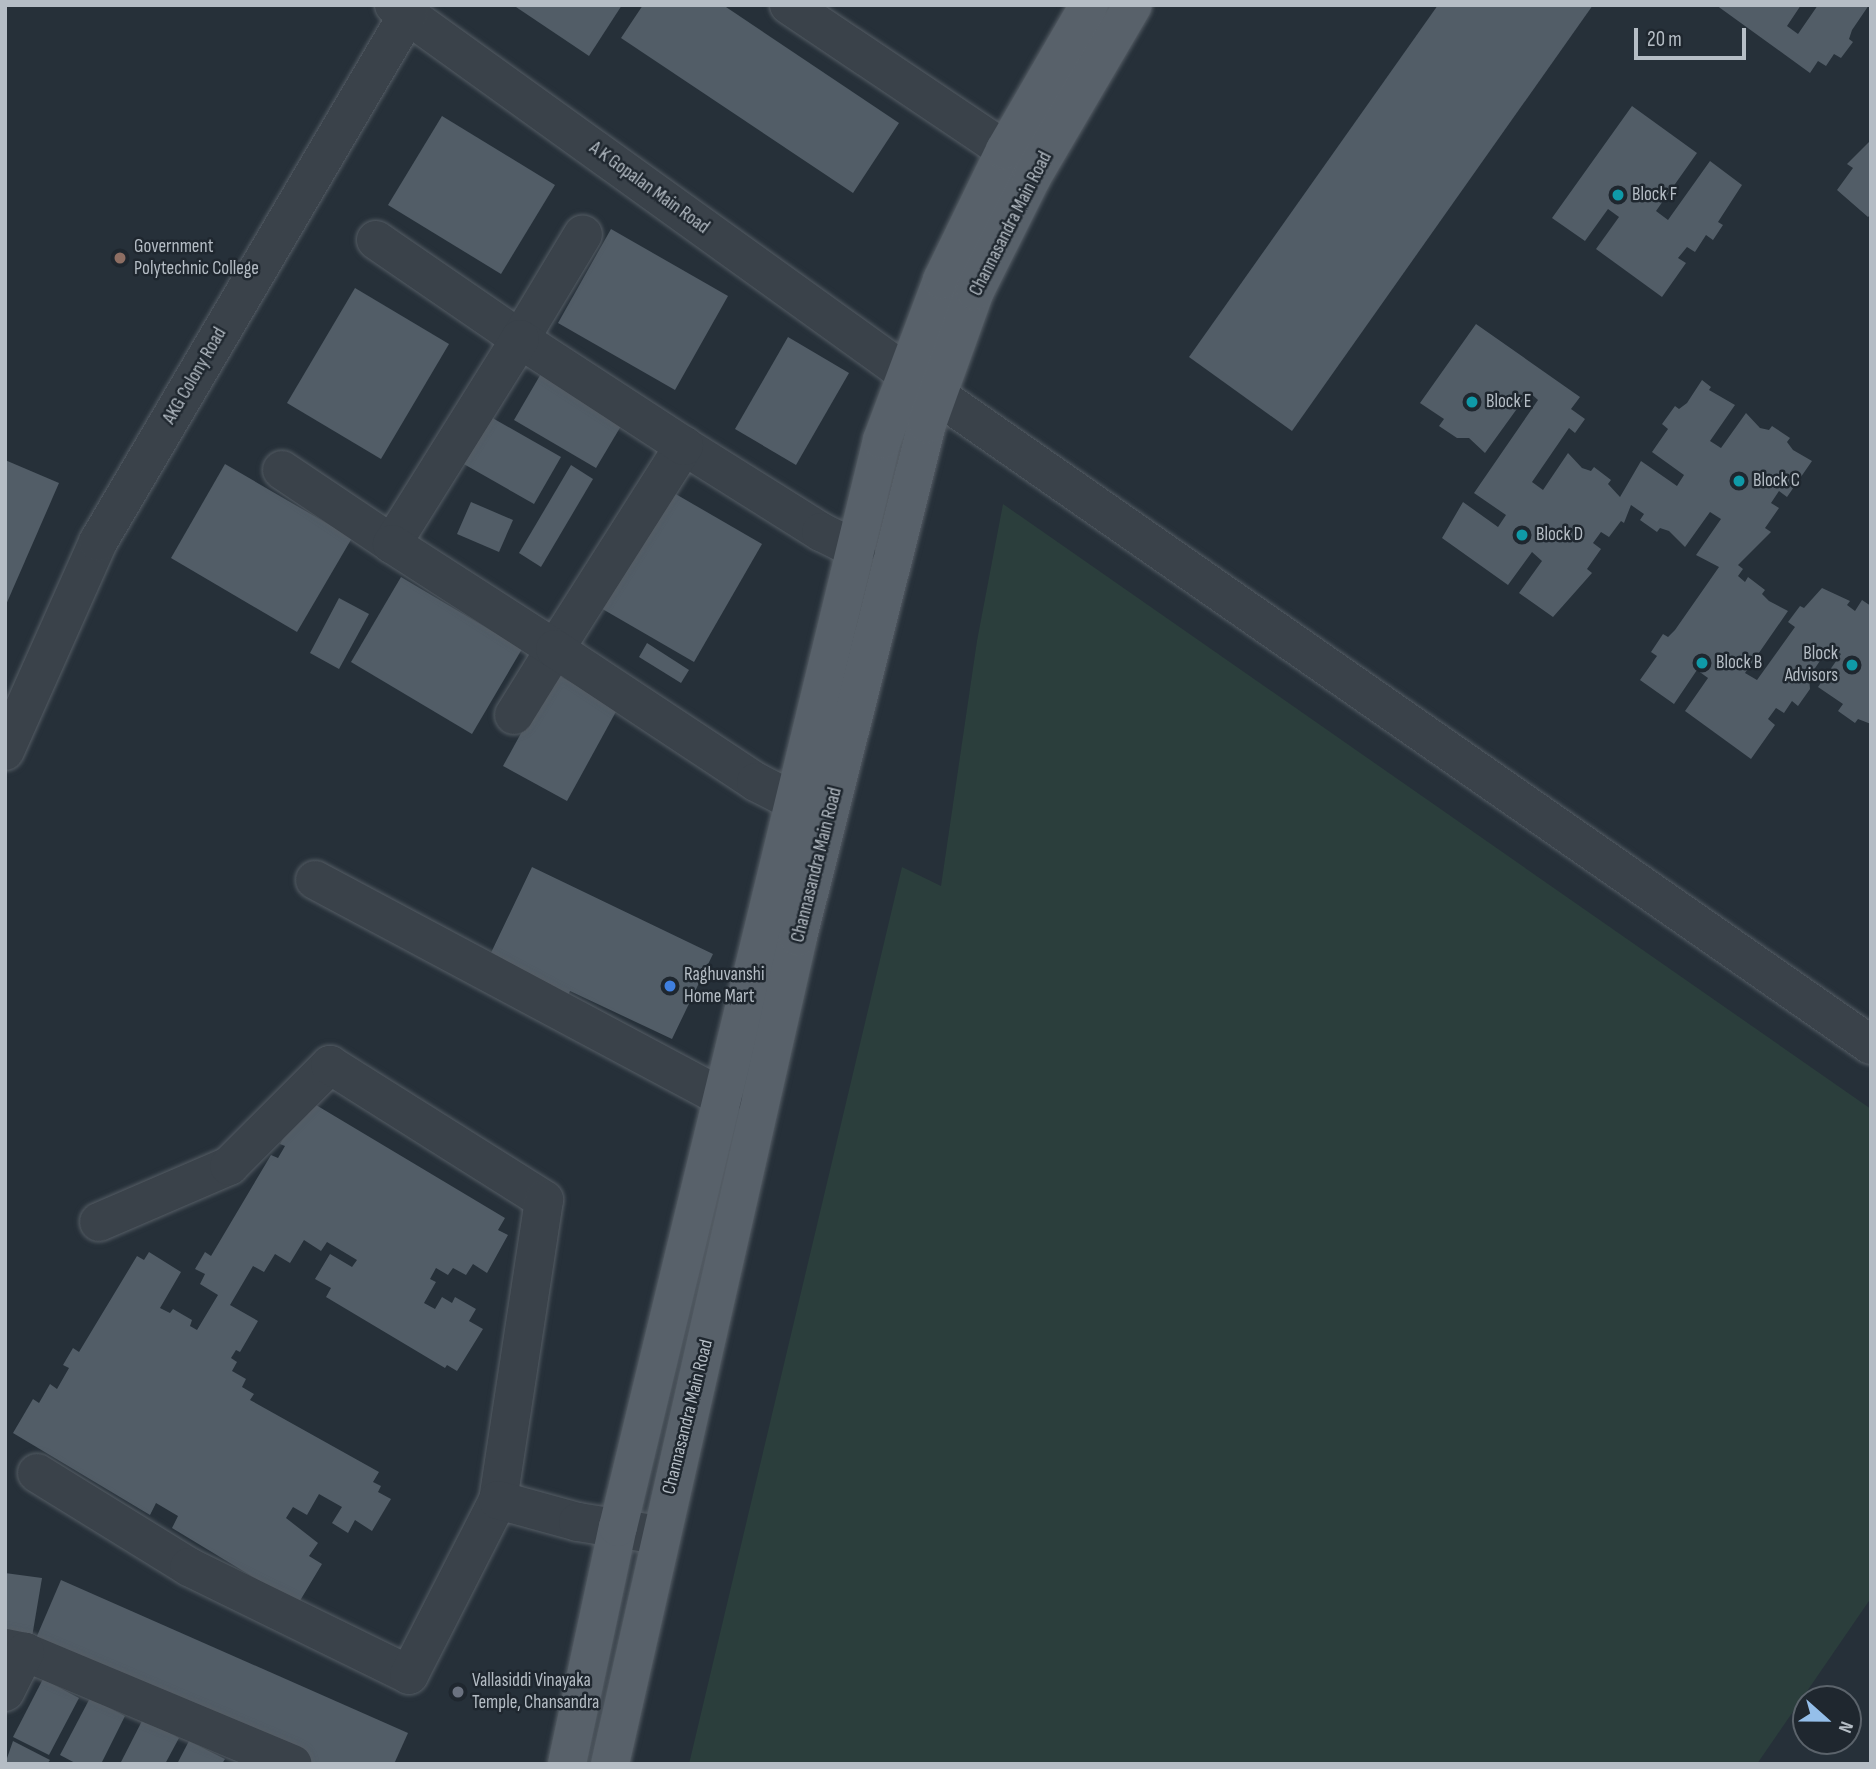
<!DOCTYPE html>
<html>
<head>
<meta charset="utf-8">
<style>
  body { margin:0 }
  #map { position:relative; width:1876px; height:1769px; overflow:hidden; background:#263039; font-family:"Sofia Sans Condensed",sans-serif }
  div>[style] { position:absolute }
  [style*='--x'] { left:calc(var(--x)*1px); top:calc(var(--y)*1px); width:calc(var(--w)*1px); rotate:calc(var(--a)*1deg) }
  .green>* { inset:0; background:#2b3e3c }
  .building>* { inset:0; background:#525d67 }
  .roads { filter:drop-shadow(0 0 2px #555d65) drop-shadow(0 0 2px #555d65) }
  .minor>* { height:38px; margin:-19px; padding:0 19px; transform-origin:19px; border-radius:19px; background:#3a424a }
  .major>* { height:38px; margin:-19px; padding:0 19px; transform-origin:19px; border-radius:19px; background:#58616a }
  .dots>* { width:19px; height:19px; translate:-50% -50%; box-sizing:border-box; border:4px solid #1f272f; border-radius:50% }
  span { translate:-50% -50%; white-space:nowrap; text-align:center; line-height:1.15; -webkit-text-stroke:5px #1f272f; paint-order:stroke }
  .street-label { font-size:19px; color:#b5bdc5 }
  .poi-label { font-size:19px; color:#b5bdc5 }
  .left { translate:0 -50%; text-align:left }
  .right { translate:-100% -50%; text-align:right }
  .frame { position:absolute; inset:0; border:7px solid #b5bdc5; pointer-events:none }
  .north { position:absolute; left:1792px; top:1685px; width:70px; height:70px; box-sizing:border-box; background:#1f272f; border:2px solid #5b636b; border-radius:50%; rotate:111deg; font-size:19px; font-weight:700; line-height:28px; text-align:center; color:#b5bdc5 }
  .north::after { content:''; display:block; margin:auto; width:24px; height:32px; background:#95bfea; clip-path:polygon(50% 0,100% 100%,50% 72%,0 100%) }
  .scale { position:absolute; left:1634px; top:28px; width:112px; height:32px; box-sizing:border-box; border:4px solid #b5bdc5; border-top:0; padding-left:9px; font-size:21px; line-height:24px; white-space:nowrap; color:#b5bdc5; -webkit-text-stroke:5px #1f272f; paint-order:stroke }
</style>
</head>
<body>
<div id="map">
  <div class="green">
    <div style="clip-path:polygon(1003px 504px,1871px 1109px,1871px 1598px,1757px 1764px,689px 1764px,902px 867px,941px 886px,977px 641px)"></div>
  </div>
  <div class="building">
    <div style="clip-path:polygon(513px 5px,622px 5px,589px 56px)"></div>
    <div style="clip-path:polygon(643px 5px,723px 5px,899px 123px,853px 193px,621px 38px)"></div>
    <div style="clip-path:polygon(1438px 5px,1593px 5px,1292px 431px,1189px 357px)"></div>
    <div style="clip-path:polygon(1716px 5px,1801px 5px,1787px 26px,1798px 34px,1818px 5px,1869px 5px,1852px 30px,1849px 39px,1853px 42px,1841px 58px,1834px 54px,1826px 66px,1818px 61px,1810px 73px)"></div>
    <div style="clip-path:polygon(1632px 106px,1697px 153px,1656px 211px,1668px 220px,1710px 161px,1742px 185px,1718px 222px,1723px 225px,1713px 240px,1706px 235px,1695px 252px,1687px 247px,1678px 258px,1686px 263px,1662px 297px,1596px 249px,1619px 217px,1608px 209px,1585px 241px,1552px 218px)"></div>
    <div style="clip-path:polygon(442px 116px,555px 185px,501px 274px,388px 205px)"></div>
    <div style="clip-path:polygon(1869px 142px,1871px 214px,1868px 217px,1837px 190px,1853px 168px,1847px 164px)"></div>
    <div style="clip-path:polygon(611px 229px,728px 296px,675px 390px,558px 323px)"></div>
    <div style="clip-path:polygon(355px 288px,449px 344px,381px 459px,287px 403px)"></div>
    <div style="clip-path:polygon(1476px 324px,1580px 397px,1571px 409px,1585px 419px,1575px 433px,1569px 428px,1532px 482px,1543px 490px,1568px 453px,1582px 468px,1591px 471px,1594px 467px,1611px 480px,1608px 484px,1620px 497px,1641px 461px,1677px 486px,1684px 475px,1652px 452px,1668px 429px,1662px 424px,1675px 406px,1679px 409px,1687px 403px,1702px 380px,1711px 387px,1709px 390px,1735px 405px,1710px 441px,1721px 448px,1746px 413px,1760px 428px,1769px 430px,1772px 426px,1790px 438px,1787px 442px,1793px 450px,1812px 461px,1787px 497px,1779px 491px,1771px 503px,1779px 508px,1765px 528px,1771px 532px,1738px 565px,1743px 569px,1738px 576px,1745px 582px,1748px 577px,1765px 590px,1762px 594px,1769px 601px,1788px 611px,1745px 673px,1757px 680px,1795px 627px,1788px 622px,1800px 606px,1804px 608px,1822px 588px,1850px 601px,1847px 605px,1855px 611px,1862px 600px,1871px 606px,1871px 724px,1858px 719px,1855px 723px,1838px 711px,1843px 704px,1818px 687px,1841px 654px,1830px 646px,1809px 677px,1810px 689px,1798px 706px,1792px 701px,1784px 713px,1776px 708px,1768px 719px,1775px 725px,1751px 759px,1685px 711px,1708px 678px,1697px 670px,1674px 704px,1640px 680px,1657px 656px,1651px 652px,1663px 634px,1668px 637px,1675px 630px,1719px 567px,1696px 555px,1721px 519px,1710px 512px,1685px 547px,1669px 531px,1660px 528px,1657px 532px,1640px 520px,1644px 514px,1631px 505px,1624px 523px,1621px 521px,1609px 537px,1601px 532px,1593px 543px,1601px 549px,1587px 569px,1592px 573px,1553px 617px,1519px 593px,1542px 561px,1532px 552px,1508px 585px,1442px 538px,1463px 502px,1498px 527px,1506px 515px,1474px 493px,1538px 400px,1529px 392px,1485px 453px,1469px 438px,1457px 438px,1439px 426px,1444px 419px,1420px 403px)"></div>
    <div style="clip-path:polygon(788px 337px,849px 373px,796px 465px,735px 429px)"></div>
    <div style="clip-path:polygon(542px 372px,624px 421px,596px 468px,514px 420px)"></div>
    <div style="clip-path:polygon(482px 412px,561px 457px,534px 504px,455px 459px)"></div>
    <div style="clip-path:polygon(5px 460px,59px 483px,5px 607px)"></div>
    <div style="clip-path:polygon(225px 464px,352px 538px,297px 632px,171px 558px)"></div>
    <div style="clip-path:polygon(571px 465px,593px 479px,541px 567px,519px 553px)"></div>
    <div style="clip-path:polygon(667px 489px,762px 544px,694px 662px,599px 607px)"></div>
    <div style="clip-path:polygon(471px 502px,513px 520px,499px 552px,457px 534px)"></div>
    <div style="clip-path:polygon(401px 577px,522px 649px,472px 734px,351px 662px)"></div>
    <div style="clip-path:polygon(339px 598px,369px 614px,339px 669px,310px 653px)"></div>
    <div style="clip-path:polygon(647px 643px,689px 670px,681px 683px,639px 657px)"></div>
    <div style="clip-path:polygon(554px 673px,618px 708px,567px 801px,503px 766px)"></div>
    <div style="clip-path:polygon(532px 867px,713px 954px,672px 1039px,570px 991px,567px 997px,488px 959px)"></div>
    <div style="clip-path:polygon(306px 1099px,505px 1218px,498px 1230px,508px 1235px,487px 1273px,473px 1264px,466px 1275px,453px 1268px,448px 1275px,436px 1268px,430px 1279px,436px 1282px,424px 1303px,435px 1309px,442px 1297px,452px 1303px,455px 1297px,476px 1309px,469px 1321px,483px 1329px,457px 1371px,447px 1365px,445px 1368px,326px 1297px,331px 1288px,315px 1279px,330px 1254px,352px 1267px,357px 1260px,327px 1242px,321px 1251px,304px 1240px,290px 1263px,275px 1254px,264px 1272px,253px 1266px,230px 1305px,258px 1321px,240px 1352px,236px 1350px,231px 1358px,237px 1362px,232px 1371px,246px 1379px,242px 1387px,254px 1394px,250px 1400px,379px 1472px,373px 1482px,381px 1486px,378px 1492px,391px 1499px,372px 1531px,355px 1520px,348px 1533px,332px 1523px,342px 1507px,319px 1494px,307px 1515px,293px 1507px,286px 1518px,318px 1543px,309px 1556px,322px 1564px,298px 1604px,172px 1528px,178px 1516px,156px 1503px,150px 1515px,13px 1433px,33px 1399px,39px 1403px,50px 1384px,57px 1389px,69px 1368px,63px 1365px,73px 1348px,79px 1352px,137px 1256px,144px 1260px,149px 1252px,181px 1272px,160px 1308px,170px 1313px,173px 1309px,192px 1320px,190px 1326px,197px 1330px,218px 1295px,200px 1284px,205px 1274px,195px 1269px,205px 1252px,211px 1256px,271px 1155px,278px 1158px,285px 1146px,280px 1144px)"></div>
    <div style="clip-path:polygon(5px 1573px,42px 1578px,32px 1637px,5px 1633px)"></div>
    <div style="clip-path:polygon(61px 1580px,408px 1733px,394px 1764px,310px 1764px,34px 1643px)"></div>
    <div style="clip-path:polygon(43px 1679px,79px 1698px,49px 1755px,13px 1737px)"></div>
    <div style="clip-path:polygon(90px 1698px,125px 1716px,101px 1764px,77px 1764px,60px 1755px)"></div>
    <div style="clip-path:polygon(143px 1719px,179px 1738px,165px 1764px,120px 1764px)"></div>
    <div style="clip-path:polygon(13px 1741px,50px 1760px,47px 1764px,5px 1764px)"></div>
    <div style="clip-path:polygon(189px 1741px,225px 1759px,222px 1764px,177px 1764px)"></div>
  </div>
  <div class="roads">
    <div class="minor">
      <div style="--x:394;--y:5;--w:628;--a:35.74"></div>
      <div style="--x:904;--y:372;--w:1178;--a:34.84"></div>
      <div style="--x:789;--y:5;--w:260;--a:33.9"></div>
      <div style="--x:376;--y:240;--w:175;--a:34.5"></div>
      <div style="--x:520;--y:339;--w:122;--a:-59"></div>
      <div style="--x:684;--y:446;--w:162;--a:32.1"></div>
      <div style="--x:821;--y:532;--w:39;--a:26"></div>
      <div style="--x:282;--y:470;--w:133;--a:33.9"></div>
      <div style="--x:514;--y:715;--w:78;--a:-58.2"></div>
      <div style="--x:555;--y:649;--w:241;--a:-57.6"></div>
      <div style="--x:684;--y:446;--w:196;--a:-146.9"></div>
      <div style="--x:520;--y:339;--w:242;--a:122"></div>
      <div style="--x:392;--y:544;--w:194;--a:32.8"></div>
      <div style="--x:555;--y:649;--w:241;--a:33.5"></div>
      <div style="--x:756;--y:782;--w:42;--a:27.2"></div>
      <div style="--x:5;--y:751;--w:229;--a:-66"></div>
      <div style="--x:98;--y:542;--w:612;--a:-59.58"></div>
      <div style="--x:315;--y:880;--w:463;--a:28.1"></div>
      <div style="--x:99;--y:1222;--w:142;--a:-23.3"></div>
      <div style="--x:229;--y:1166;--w:143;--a:-45"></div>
      <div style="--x:330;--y:1065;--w:253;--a:32.2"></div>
      <div style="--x:544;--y:1200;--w:304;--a:98.7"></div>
      <div style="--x:37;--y:1473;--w:179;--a:31.7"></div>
      <div style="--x:189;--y:1567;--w:245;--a:26.1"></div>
      <div style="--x:409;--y:1675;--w:196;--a:-63"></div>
      <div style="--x:498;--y:1500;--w:83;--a:15.4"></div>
      <div style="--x:578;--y:1522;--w:82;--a:9.1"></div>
      <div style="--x:5;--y:1648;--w:20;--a:11"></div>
      <div style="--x:25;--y:1652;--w:290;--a:22.7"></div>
      <div style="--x:5;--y:1692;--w:45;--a:-63.4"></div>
    </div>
    <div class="major">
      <div style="--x:567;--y:1764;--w:242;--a:-77.9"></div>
      <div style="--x:618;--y:1527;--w:1119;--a:-76.35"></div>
      <div style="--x:882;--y:440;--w:171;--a:-69.4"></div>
      <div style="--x:942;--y:280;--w:144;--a:-64.1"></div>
      <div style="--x:1005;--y:150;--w:168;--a:-59.9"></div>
      <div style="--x:610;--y:1764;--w:848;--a:-77.19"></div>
      <div style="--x:798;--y:937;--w:529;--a:-75.88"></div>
      <div style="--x:927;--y:424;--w:141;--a:-70.2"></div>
      <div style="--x:975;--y:291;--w:127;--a:-63.4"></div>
      <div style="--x:1032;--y:177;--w:199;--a:-59.6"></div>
    </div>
  </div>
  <div class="dots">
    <div style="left:1618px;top:195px;background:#0f9aa8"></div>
    <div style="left:120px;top:258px;background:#8d6e63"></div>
    <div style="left:1472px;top:402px;background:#0f9aa8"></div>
    <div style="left:1739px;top:481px;background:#0f9aa8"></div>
    <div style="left:1522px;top:535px;background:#0f9aa8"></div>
    <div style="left:1702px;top:663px;background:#0f9aa8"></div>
    <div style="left:1852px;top:665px;background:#0f9aa8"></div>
    <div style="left:670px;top:986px;background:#3f7fe0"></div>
    <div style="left:458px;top:1692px;background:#6b7280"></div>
  </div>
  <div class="street-label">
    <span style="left:649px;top:188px;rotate:36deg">A K Gopalan Main Road</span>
    <span style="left:1011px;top:224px;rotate:-63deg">Channasandra Main Road</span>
    <span style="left:195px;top:376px;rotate:-60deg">AKG Colony Road</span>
    <span style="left:817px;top:865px;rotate:-76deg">Channasandra Main Road</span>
    <span style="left:688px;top:1417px;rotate:-76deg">Channasandra Main Road</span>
  </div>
  <div class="poi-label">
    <span class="left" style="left:1632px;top:195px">Block F</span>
    <span class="left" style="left:134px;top:258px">Government<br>Polytechnic College</span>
    <span class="left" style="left:1486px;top:402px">Block E</span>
    <span class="left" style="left:1753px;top:481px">Block C</span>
    <span class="left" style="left:1536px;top:535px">Block D</span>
    <span class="right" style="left:1838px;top:665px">Block<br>Advisors</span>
    <span class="left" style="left:1716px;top:663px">Block B</span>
    <span class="left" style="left:684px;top:986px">Raghuvanshi<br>Home Mart</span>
    <span class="left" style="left:472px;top:1692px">Vallasiddi Vinayaka<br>Temple, Chansandra</span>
  </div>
  <div class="frame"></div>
  <div class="north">N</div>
  <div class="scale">20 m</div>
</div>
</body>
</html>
